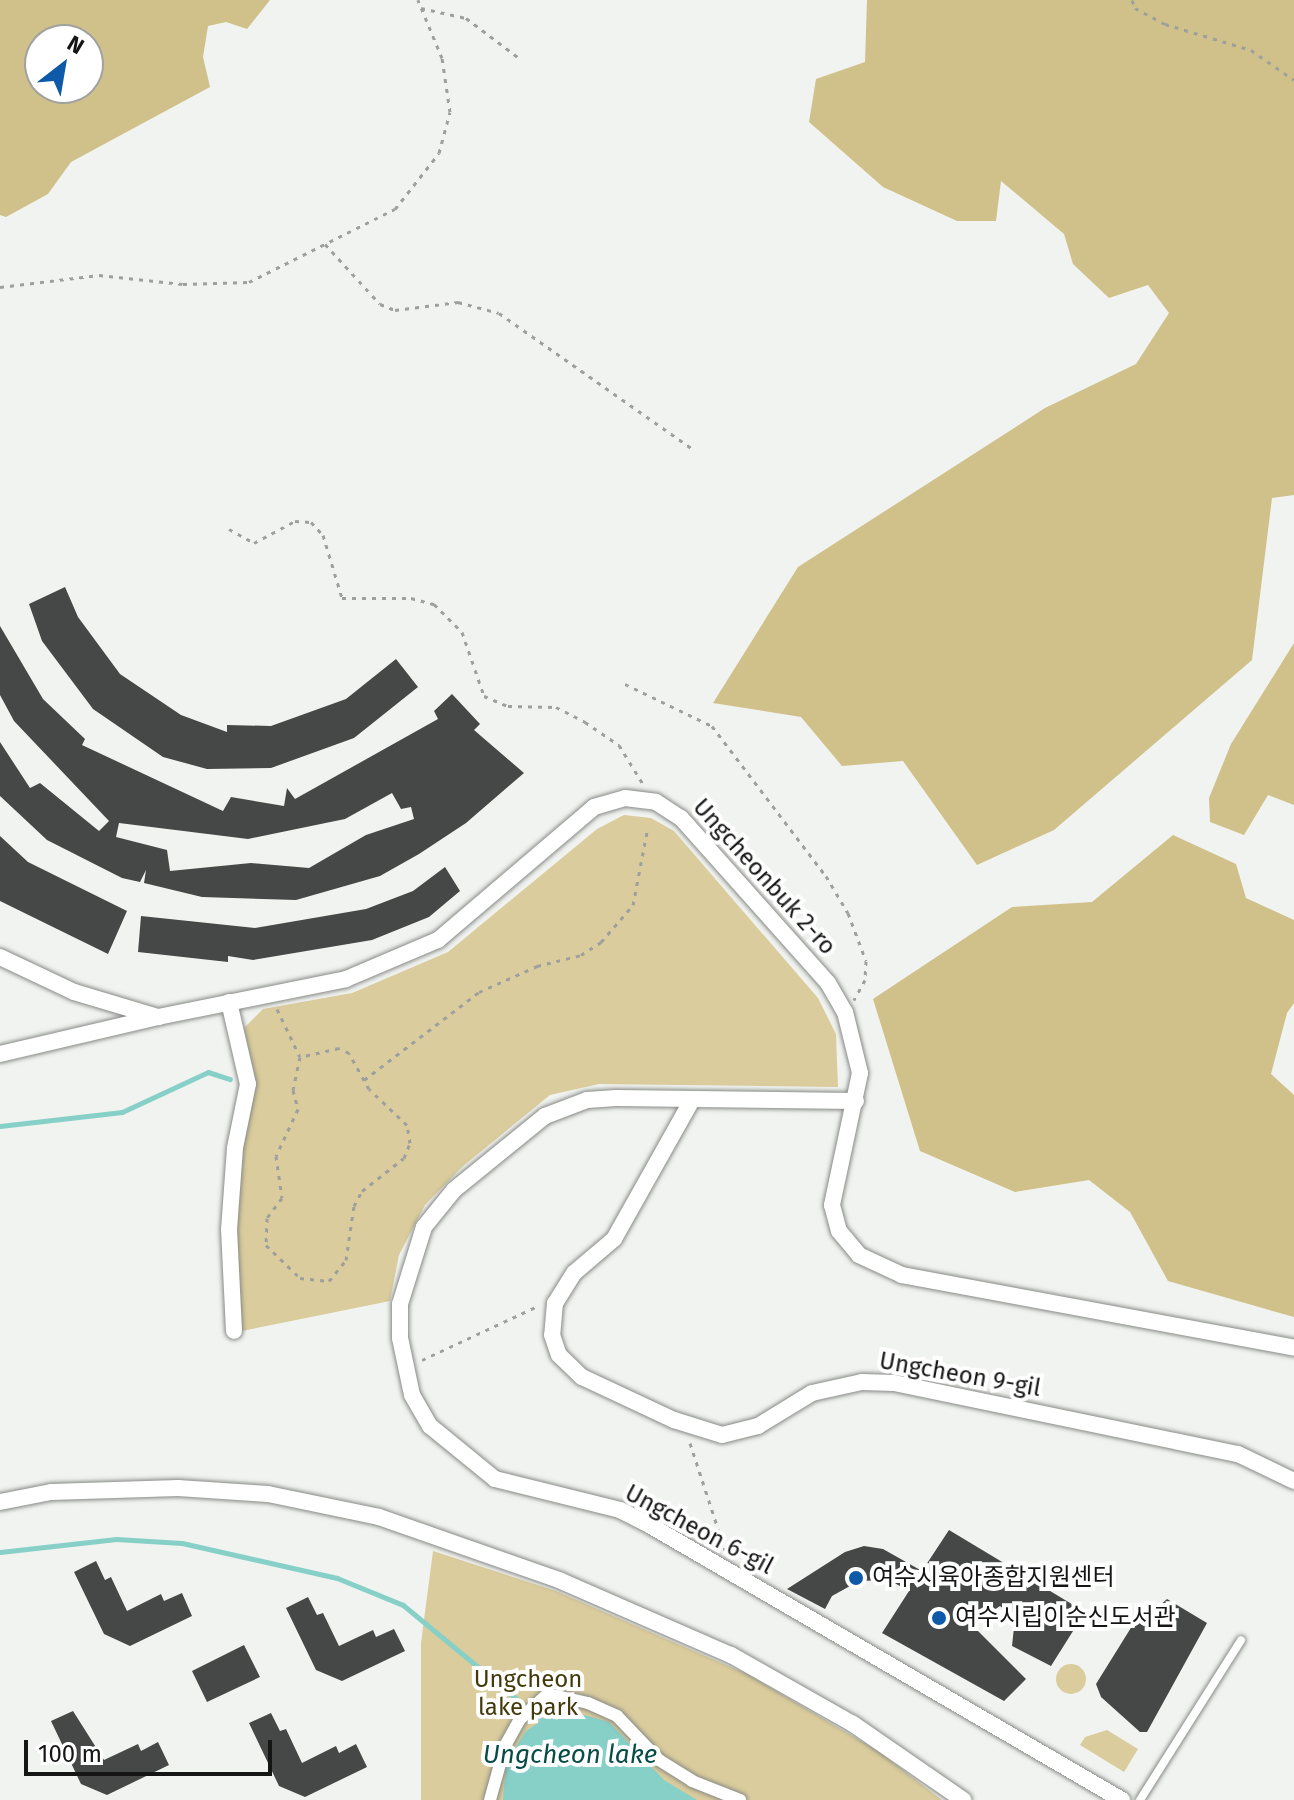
<!DOCTYPE html>
<html>
<head>
<meta charset="utf-8">
<style>
  body { margin:0 }
  #map { position:relative; width:1294px; height:1800px; overflow:hidden; background:#f1f3f0; font-family:"Fira Sans","Noto Sans KR",sans-serif }
  div>[style] { position:absolute }
  [style*='--x'] { left:calc(var(--x)*1px); top:calc(var(--y)*1px); width:calc(var(--w)*1px); rotate:calc(var(--a)*1deg) }
  .green>* { inset:0; background:#dacc9c }
  .round { border-radius:50% }
  .forest>* { inset:0; background:#d0c089 }
  .water>* { inset:0; background:#87d0c7 }
  .stream>* { height:5px; margin:-2.5px; padding:0 2.5px; transform-origin:2.5px; border-radius:2.5px; background:#87d0c7 }
  .building>* { inset:0; background:#454846 }
  .path>* { height:3px; margin-top:-1.5px; transform-origin:0; background:repeating-linear-gradient(90deg,#9ea09e 0 4px,transparent 0 10px) }
  .roads { filter:drop-shadow(0 0 2px #878a86) drop-shadow(0 0 2px #878a86) }
  .service>* { height:8px; margin:-4px; padding:0 4px; transform-origin:4px; border-radius:4px; background:#fff }
  .pedestrian>* { height:12px; margin:-6px; padding:0 6px; transform-origin:6px; border-radius:6px; background:#fff }
  .minor>* { height:16px; margin:-8px; padding:0 8px; transform-origin:8px; border-radius:8px; background:#fff }
  .dots>* { width:22px; height:22px; translate:-50% -50%; box-sizing:border-box; border:4px solid #fff; border-radius:50% }
  span { translate:-50% -50%; white-space:nowrap; text-align:center; line-height:1.15; -webkit-text-stroke:8px #fff; paint-order:stroke }
  .street-label { font-size:24px; color:#141514 }
  .poi-label { font-size:24px; color:#141514 }
  .left { translate:0 -50%; text-align:left }
  .park-label { font-size:24px; color:#44390b }
  .water-label { font-size:26px; color:#074c46; font-style:italic }
  .north { position:absolute; left:24px; top:24px; width:80px; height:80px; box-sizing:border-box; background:#fff; border:2px solid #a1a1a1; border-radius:50%; rotate:31deg; font-size:22px; font-weight:700; line-height:32px; text-align:center; color:#141514 }
  .north::after { content:''; display:block; margin:auto; width:28px; height:36px; background:#0e5aa9; clip-path:polygon(50% 0,100% 100%,50% 72%,0 100%) }
  .scale { position:absolute; left:24px; top:1740px; width:248px; height:36px; box-sizing:border-box; border:4px solid #141514; border-top:0; padding-left:10px; font-size:24px; line-height:28px; white-space:nowrap; color:#141514; -webkit-text-stroke:6px #fff; paint-order:stroke }
</style>
</head>
<body>
<div id="map">
  <div class="green">
    <div style="clip-path:polygon(624px 815px,651px 818px,674px 831px,818px 998px,836px 1034px,838px 1087px,599px 1084px,550px 1095px,462px 1167px,425px 1205px,399px 1255px,390px 1301px,242px 1331px,236px 1261px,240px 1154px,255px 1077px,244px 1028px,263px 1009px,352px 993px,448px 952px,597px 829px)"></div>
    <div style="clip-path:polygon(433px 1551px,556px 1591px,747px 1674px,878px 1751px,942px 1800px,421px 1800px,421px 1643px)"></div>
    <div class="round" style="left:1056px;top:1664px;width:30px;height:30px"></div>
    <div style="clip-path:polygon(1107px 1730px,1138px 1749px,1124px 1772px,1080px 1745px,1085px 1737px)"></div>
  </div>
  <div class="forest">
    <div style="clip-path:polygon(evenodd,0 0,270px 0,247px 29px,226px 22px,208px 26px,203px 57px,210px 87px,71px 162px,48px 194px,6px 217px,0 215px,0 0,40px 40px,88px 40px,88px 88px,40px 88px,40px 40px)"></div>
    <div style="clip-path:polygon(867px 0,1294px 0,1294px 495px,1272px 498px,1252px 660px,1054px 830px,977px 865px,903px 761px,842px 766px,801px 717px,713px 703px,798px 567px,1045px 408px,1136px 364px,1169px 313px,1148px 285px,1109px 298px,1073px 264px,1064px 234px,1001px 181px,996px 221px,957px 221px,883px 187px,809px 122px,816px 79px,865px 62px)"></div>
    <div style="clip-path:polygon(1294px 643px,1294px 805px,1268px 795px,1244px 835px,1210px 822px,1209px 798px,1231px 744px)"></div>
    <div style="clip-path:polygon(1173px 835px,1236px 864px,1246px 898px,1294px 920px,1294px 1003px,1287px 1013px,1271px 1074px,1294px 1095px,1294px 1317px,1168px 1281px,1130px 1212px,1089px 1180px,1015px 1192px,920px 1151px,873px 999px,1012px 907px,1092px 902px)"></div>
  </div>
  <div class="water">
    <div style="clip-path:polygon(560px 1708px,609px 1722px,664px 1780px,697px 1800px,503px 1800px,506px 1763px,526px 1731px)"></div>
  </div>
  <div class="stream">
    <div style="--x:0;--y:1126;--w:123;--a:-6.5"></div>
    <div style="--x:122;--y:1112;--w:95;--a:-24.9"></div>
    <div style="--x:208;--y:1072;--w:23;--a:18"></div>
    <div style="--x:0;--y:1552;--w:117;--a:-6.4"></div>
    <div style="--x:116;--y:1539;--w:66;--a:3.5"></div>
    <div style="--x:182;--y:1543;--w:159;--a:12.7"></div>
    <div style="--x:337;--y:1578;--w:71;--a:22.2"></div>
    <div style="--x:403;--y:1605;--w:179;--a:39.6"></div>
  </div>
  <div class="building">
    <div style="clip-path:polygon(65px 587px,78px 617px,120px 674px,181px 715px,227px 732px,227px 725px,271px 726px,346px 699px,396px 659px,418px 687px,354px 738px,271px 768px,207px 769px,163px 757px,93px 709px,42px 641px,29px 604px)"></div>
    <div style="clip-path:polygon(evenodd,0 626px,43px 699px,85px 739px,82px 745px,223px 811px,231px 797px,284px 806px,287px 788px,295px 799px,438px 719px,434px 711px,452px 694px,480px 724px,474px 730px,524px 773px,466px 823px,419px 854px,380px 876px,296px 900px,202px 897px,144px 883px,146px 870px,140px 882px,122px 878px,47px 840px,0 796px,0 742px,30px 788px,40px 783px,99px 831px,109px 821px,14px 721px,0 695px,0 626px,392px 793px,401px 809px,411px 807px,414px 819px,366px 835px,309px 868px,251px 863px,170px 871px,167px 850px,116px 837px,119px 823px,248px 839px,345px 819px,392px 793px)"></div>
    <div style="clip-path:polygon(0 836px,28px 862px,127px 911px,108px 954px,0 901px)"></div>
    <div style="clip-path:polygon(445px 867px,460px 891px,429px 917px,372px 940px,253px 960px,228px 956px,228px 962px,138px 952px,141px 916px,255px 928px,366px 909px,413px 891px)"></div>
    <div style="clip-path:polygon(949px 1530px,1085px 1612px,1051px 1666px,1012px 1646px,1015px 1618px,1000px 1606px,972px 1625px,1026px 1679px,1004px 1701px,882px 1633px,909px 1591px,889px 1580px,859px 1581px,832px 1596px,825px 1609px,787px 1589px,845px 1552px,864px 1546px,883px 1549px,922px 1571px)"></div>
    <div style="clip-path:polygon(96px 1561px,105px 1580px,111px 1577px,127px 1611px,161px 1594px,164px 1601px,182px 1593px,192px 1616px,130px 1646px,104px 1634px,74px 1572px)"></div>
    <div style="clip-path:polygon(308px 1597px,317px 1615px,323px 1613px,339px 1646px,373px 1630px,376px 1637px,394px 1629px,405px 1651px,342px 1681px,316px 1670px,286px 1608px)"></div>
    <div style="clip-path:polygon(1167px 1599px,1207px 1623px,1147px 1732px,1140px 1732px,1101px 1697px,1096px 1684px,1142px 1610px,1149px 1615px)"></div>
    <div style="clip-path:polygon(244px 1645px,260px 1677px,207px 1702px,192px 1671px)"></div>
    <div style="clip-path:polygon(73px 1711px,104px 1760px,138px 1744px,141px 1751px,158px 1742px,169px 1765px,107px 1795px,81px 1784px,51px 1721px)"></div>
    <div style="clip-path:polygon(271px 1713px,280px 1731px,286px 1729px,302px 1763px,336px 1746px,339px 1753px,356px 1744px,367px 1767px,305px 1797px,279px 1786px,249px 1723px)"></div>
  </div>
  <div class="path">
    <div style="--x:1132;--y:0;--w:9;--a:69"></div>
    <div style="--x:1135;--y:8;--w:34;--a:28"></div>
    <div style="--x:1165;--y:24;--w:90;--a:16.8"></div>
    <div style="--x:1251;--y:50;--w:52;--a:34.9"></div>
    <div style="--x:421;--y:8;--w:46;--a:12.5"></div>
    <div style="--x:466;--y:18;--w:66;--a:37"></div>
    <div style="--x:325;--y:244;--w:81;--a:47.5"></div>
    <div style="--x:380;--y:304;--w:16;--a:22"></div>
    <div style="--x:395;--y:310;--w:64;--a:-7.2"></div>
    <div style="--x:458;--y:302;--w:42;--a:15"></div>
    <div style="--x:499;--y:313;--w:238;--a:35.1"></div>
    <div style="--x:0;--y:287;--w:100;--a:-6.9"></div>
    <div style="--x:99;--y:275;--w:84;--a:6.1"></div>
    <div style="--x:183;--y:284;--w:66;--a:-1.7"></div>
    <div style="--x:249;--y:282;--w:163;--a:-26.6"></div>
    <div style="--x:395;--y:209;--w:71;--a:-51.8"></div>
    <div style="--x:439;--y:153;--w:42;--a:-75"></div>
    <div style="--x:450;--y:112;--w:55;--a:-98.4"></div>
    <div style="--x:442;--y:58;--w:63;--a:-112.5"></div>
    <div style="--x:229;--y:529;--w:29;--a:29"></div>
    <div style="--x:254;--y:543;--w:47;--a:-28.2"></div>
    <div style="--x:295;--y:521;--w:16;--a:4"></div>
    <div style="--x:311;--y:522;--w:18;--a:47"></div>
    <div style="--x:323;--y:535;--w:66;--a:73.2"></div>
    <div style="--x:342;--y:598;--w:69;--a:0"></div>
    <div style="--x:411;--y:598;--w:24;--a:15"></div>
    <div style="--x:434;--y:604;--w:40;--a:45"></div>
    <div style="--x:462;--y:632;--w:68;--a:71"></div>
    <div style="--x:484;--y:696;--w:26;--a:23"></div>
    <div style="--x:508;--y:706;--w:48;--a:1.2"></div>
    <div style="--x:556;--y:707;--w:33;--a:27"></div>
    <div style="--x:585;--y:722;--w:41;--a:34.1"></div>
    <div style="--x:619;--y:745;--w:46;--a:58.4"></div>
    <div style="--x:625;--y:684;--w:97;--a:25.8"></div>
    <div style="--x:712;--y:726;--w:188;--a:52.8"></div>
    <div style="--x:826;--y:876;--w:43;--a:59.3"></div>
    <div style="--x:848;--y:913;--w:51;--a:69.4"></div>
    <div style="--x:866;--y:961;--w:19;--a:93"></div>
    <div style="--x:865;--y:980;--w:23;--a:119"></div>
    <div style="--x:277;--y:1009;--w:53;--a:64.4"></div>
    <div style="--x:300;--y:1057;--w:34;--a:102"></div>
    <div style="--x:293;--y:1090;--w:20;--a:75"></div>
    <div style="--x:298;--y:1109;--w:52;--a:115.1"></div>
    <div style="--x:276;--y:1156;--w:42;--a:81.9"></div>
    <div style="--x:282;--y:1198;--w:25;--a:127"></div>
    <div style="--x:267;--y:1218;--w:27;--a:92"></div>
    <div style="--x:266;--y:1245;--w:47;--a:44.1"></div>
    <div style="--x:300;--y:1278;--w:29;--a:6"></div>
    <div style="--x:329;--y:1281;--w:27;--a:-51"></div>
    <div style="--x:346;--y:1260;--w:55;--a:-81.6"></div>
    <div style="--x:354;--y:1206;--w:17;--a:-62"></div>
    <div style="--x:362;--y:1191;--w:53;--a:-38.2"></div>
    <div style="--x:404;--y:1158;--w:16;--a:-68"></div>
    <div style="--x:410;--y:1143;--w:18;--a:-99"></div>
    <div style="--x:407;--y:1125;--w:52;--a:-136.5"></div>
    <div style="--x:369;--y:1089;--w:41;--a:-119.1"></div>
    <div style="--x:349;--y:1053;--w:11;--a:-153"></div>
    <div style="--x:339;--y:1048;--w:40;--a:167"></div>
    <div style="--x:364;--y:1080;--w:145;--a:-37.4"></div>
    <div style="--x:479;--y:992;--w:64;--a:-24.1"></div>
    <div style="--x:537;--y:966;--w:45;--a:-14"></div>
    <div style="--x:581;--y:955;--w:24;--a:-33"></div>
    <div style="--x:601;--y:942;--w:49;--a:-49.1"></div>
    <div style="--x:633;--y:905;--w:80;--a:-79.2"></div>
    <div style="--x:422;--y:1360;--w:128;--a:-25"></div>
    <div style="--x:690;--y:1443;--w:113;--a:71.9"></div>
  </div>
  <div class="roads">
    <div class="service">
      <div style="--x:1140;--y:1800;--w:189;--a:-57.7"></div>
    </div>
    <div class="pedestrian">
      <div style="--x:490;--y:1800;--w:56;--a:-74.5"></div>
      <div style="--x:505;--y:1746;--w:31;--a:-61"></div>
      <div style="--x:520;--y:1719;--w:38;--a:-42"></div>
      <div style="--x:548;--y:1694;--w:41;--a:12.7"></div>
      <div style="--x:588;--y:1703;--w:32;--a:24"></div>
      <div style="--x:617;--y:1716;--w:61;--a:46.3"></div>
      <div style="--x:659;--y:1760;--w:39;--a:32"></div>
      <div style="--x:692;--y:1781;--w:52;--a:21.6"></div>
    </div>
    <div class="minor">
      <div style="--x:0;--y:957;--w:82;--a:25.3"></div>
      <div style="--x:74;--y:992;--w:88;--a:16.6"></div>
      <div style="--x:158;--y:1017;--w:192;--a:-11.4"></div>
      <div style="--x:346;--y:979;--w:100;--a:-23"></div>
      <div style="--x:438;--y:940;--w:205;--a:-40.4"></div>
      <div style="--x:594;--y:807;--w:32;--a:-16"></div>
      <div style="--x:625;--y:798;--w:31;--a:7"></div>
      <div style="--x:656;--y:802;--w:30;--a:33"></div>
      <div style="--x:681;--y:818;--w:221;--a:48.3"></div>
      <div style="--x:828;--y:983;--w:34;--a:60"></div>
      <div style="--x:845;--y:1012;--w:63;--a:76.2"></div>
      <div style="--x:860;--y:1073;--w:135;--a:102"></div>
      <div style="--x:832;--y:1205;--w:27;--a:75"></div>
      <div style="--x:839;--y:1231;--w:31;--a:50"></div>
      <div style="--x:859;--y:1255;--w:47;--a:24.9"></div>
      <div style="--x:902;--y:1275;--w:399;--a:10.5"></div>
      <div style="--x:229;--y:1002;--w:84;--a:77"></div>
      <div style="--x:248;--y:1084;--w:65;--a:101.5"></div>
      <div style="--x:235;--y:1148;--w:81;--a:94.2"></div>
      <div style="--x:229;--y:1229;--w:102;--a:87.2"></div>
      <div style="--x:0;--y:1054;--w:158;--a:-13.2"></div>
      <div style="--x:692;--y:1100;--w:159;--a:119.3"></div>
      <div style="--x:614;--y:1239;--w:52;--a:139.6"></div>
      <div style="--x:574;--y:1273;--w:36;--a:122"></div>
      <div style="--x:555;--y:1303;--w:32;--a:95"></div>
      <div style="--x:552;--y:1335;--w:21;--a:71"></div>
      <div style="--x:559;--y:1355;--w:32;--a:44"></div>
      <div style="--x:582;--y:1377;--w:102;--a:25.1"></div>
      <div style="--x:674;--y:1420;--w:50;--a:17.4"></div>
      <div style="--x:722;--y:1435;--w:37;--a:-14"></div>
      <div style="--x:758;--y:1426;--w:63;--a:-31.4"></div>
      <div style="--x:812;--y:1393;--w:51;--a:-12.4"></div>
      <div style="--x:862;--y:1382;--w:32;--a:2"></div>
      <div style="--x:894;--y:1383;--w:351;--a:11.7"></div>
      <div style="--x:1238;--y:1454;--w:62;--a:25.7"></div>
      <div style="--x:856;--y:1101;--w:240;--a:-179.3"></div>
      <div style="--x:616;--y:1098;--w:29;--a:176"></div>
      <div style="--x:587;--y:1100;--w:45;--a:159.1"></div>
      <div style="--x:545;--y:1116;--w:117;--a:140.9"></div>
      <div style="--x:454;--y:1190;--w:48;--a:129"></div>
      <div style="--x:424;--y:1227;--w:81;--a:107.3"></div>
      <div style="--x:400;--y:1304;--w:34;--a:90"></div>
      <div style="--x:400;--y:1338;--w:58;--a:78.1"></div>
      <div style="--x:412;--y:1395;--w:36;--a:60"></div>
      <div style="--x:430;--y:1426;--w:84;--a:39.2"></div>
      <div style="--x:495;--y:1479;--w:129;--a:13.9"></div>
      <div style="--x:620;--y:1510;--w:35;--a:27"></div>
      <div style="--x:651;--y:1526;--w:545;--a:30.19"></div>
      <div style="--x:0;--y:1502;--w:52;--a:-11.1"></div>
      <div style="--x:51;--y:1492;--w:127;--a:-1.8"></div>
      <div style="--x:178;--y:1488;--w:90;--a:3.8"></div>
      <div style="--x:268;--y:1494;--w:113;--a:11.7"></div>
      <div style="--x:379;--y:1517;--w:191;--a:19.3"></div>
      <div style="--x:559;--y:1580;--w:188;--a:23.6"></div>
      <div style="--x:731;--y:1655;--w:140;--a:29.5"></div>
      <div style="--x:853;--y:1724;--w:134;--a:34.6"></div>
    </div>
  </div>
  <div class="dots">
    <div style="left:856px;top:1578px;background:#0e5aa9"></div>
    <div style="left:939px;top:1618px;background:#0e5aa9"></div>
  </div>
  <div class="street-label">
    <span style="left:764px;top:877px;rotate:48deg">Ungcheonbuk 2-ro</span>
    <span style="left:960px;top:1375px;rotate:10deg">Ungcheon 9-gil</span>
    <span style="left:699px;top:1530px;rotate:28deg">Ungcheon 6-gil</span>
  </div>
  <div class="poi-label">
    <span class="left" style="left:872px;top:1578px">여수시육아종합지원센터</span>
    <span class="left" style="left:955px;top:1618px">여수시립이순신도서관</span>
  </div>
  <div class="park-label">
    <span style="left:528px;top:1694px">Ungcheon<br>lake park</span>
  </div>
  <div class="water-label">
    <span style="left:570px;top:1755px">Ungcheon lake</span>
  </div>
  <div class="north">N</div>
  <div class="scale">100 m</div>
</div>
</body>
</html>
